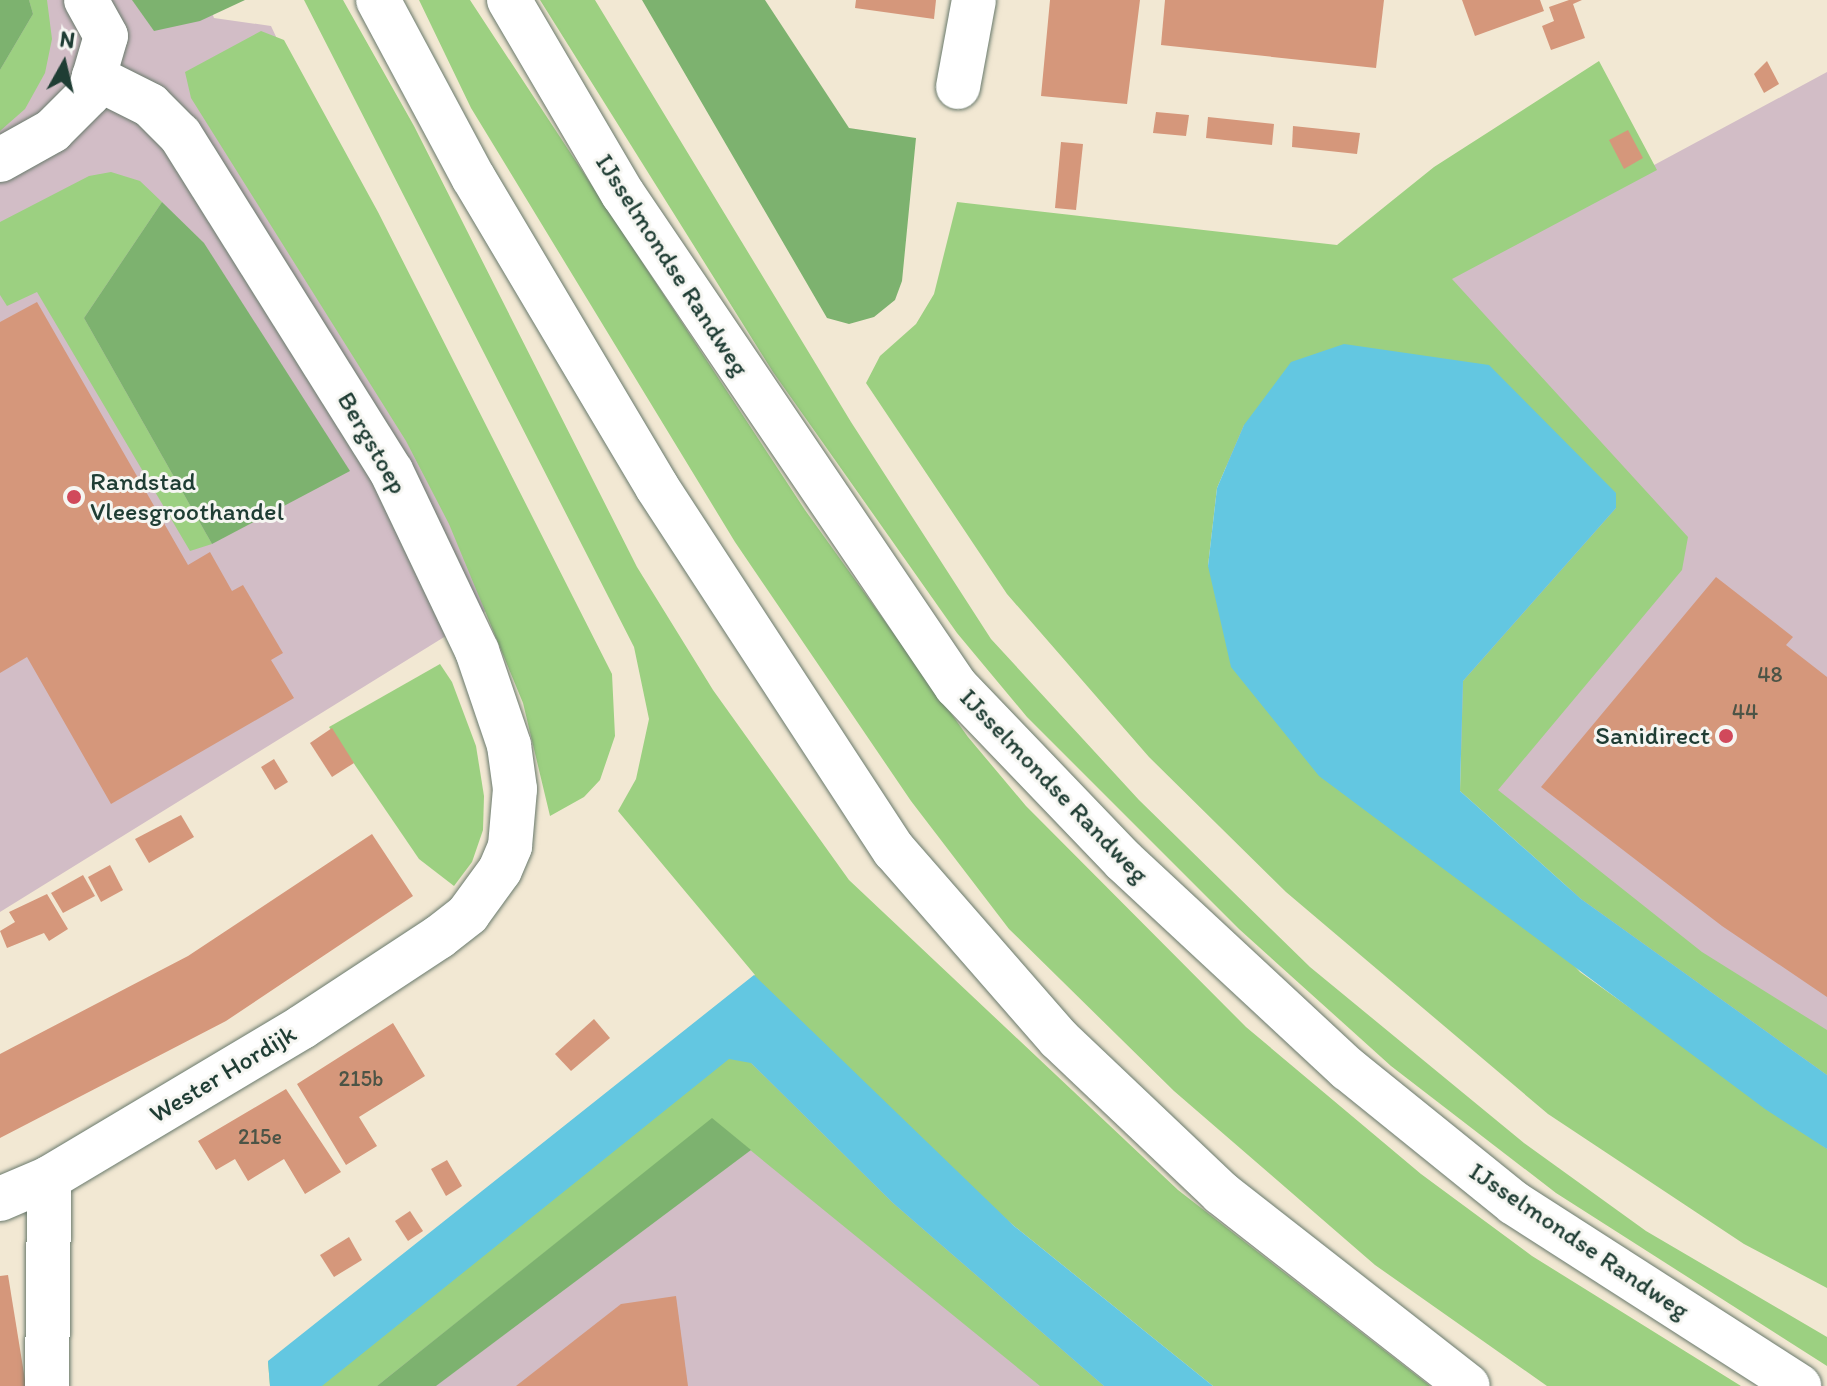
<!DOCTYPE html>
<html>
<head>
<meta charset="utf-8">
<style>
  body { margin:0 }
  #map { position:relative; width:1827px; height:1386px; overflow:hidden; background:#f2e8d3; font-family:Itim,sans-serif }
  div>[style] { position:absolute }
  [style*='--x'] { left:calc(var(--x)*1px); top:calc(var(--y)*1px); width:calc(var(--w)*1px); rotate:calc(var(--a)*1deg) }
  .industrial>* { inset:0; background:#d2bdc6 }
  .green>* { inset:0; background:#9cd081 }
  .forest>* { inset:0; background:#7db26f }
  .water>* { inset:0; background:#63c7e1 }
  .building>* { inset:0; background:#d5977b }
  .roads { filter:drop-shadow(0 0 2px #69796c) drop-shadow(0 0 2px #69796c) }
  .street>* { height:44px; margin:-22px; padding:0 22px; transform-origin:22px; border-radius:22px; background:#fff }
  .secondary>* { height:44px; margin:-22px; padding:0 22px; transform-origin:22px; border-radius:22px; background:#fff }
  .dots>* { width:22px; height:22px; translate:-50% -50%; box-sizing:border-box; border:4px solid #f6f6f2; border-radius:50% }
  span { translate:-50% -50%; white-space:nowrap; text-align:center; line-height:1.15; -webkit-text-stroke:6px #f6f6f2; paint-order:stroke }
  .number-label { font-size:22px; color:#4c5446 }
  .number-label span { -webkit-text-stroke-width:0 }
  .street-label { font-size:26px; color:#1f3d34 }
  .poi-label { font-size:26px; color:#1f3d34 }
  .left { translate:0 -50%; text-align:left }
  .right { translate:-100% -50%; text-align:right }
  .north { position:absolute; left:24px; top:24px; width:80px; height:80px; -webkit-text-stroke:6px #f6f6f2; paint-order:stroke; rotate:8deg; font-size:22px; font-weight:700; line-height:32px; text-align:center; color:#1f3d34 }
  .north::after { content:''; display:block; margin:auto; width:28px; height:36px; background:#1f3d34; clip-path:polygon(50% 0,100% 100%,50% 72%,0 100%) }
</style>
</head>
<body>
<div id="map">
  <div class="industrial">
    <div style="clip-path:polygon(0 0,207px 0,214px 18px,271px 26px,533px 582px,0 912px)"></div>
    <div style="clip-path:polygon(1827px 72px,1827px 1206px,1180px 409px,1409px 297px)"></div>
    <div style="clip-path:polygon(737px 1027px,1164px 1386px,375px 1386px)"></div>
  </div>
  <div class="green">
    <div style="clip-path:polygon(29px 0,47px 0,52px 39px,45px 73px,25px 109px,0 131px,0 70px,33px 14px)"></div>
    <div style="clip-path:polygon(304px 0,343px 0,414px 126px,637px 567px,713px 690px,849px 880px,1178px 1190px,1430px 1386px,1213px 1386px,1014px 1226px,937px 1157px,751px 1063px,893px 1203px,1104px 1386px,1040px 1386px,712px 1119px,377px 1386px,270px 1386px,268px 1362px,755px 975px,618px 811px,636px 779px,649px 719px,634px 647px)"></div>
    <div style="clip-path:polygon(419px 0,470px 0,805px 510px,968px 737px,1026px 806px,1246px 1027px,1421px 1174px,1532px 1256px,1741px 1386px,1547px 1386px,1375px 1265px,1174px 1091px,1009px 929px,911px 801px,735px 542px,471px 108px)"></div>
    <div style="clip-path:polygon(540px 0,595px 0,851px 422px,991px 639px,1139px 800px,1310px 967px,1524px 1143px,1646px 1231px,1827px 1337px,1827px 1366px,1556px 1193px,1391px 1066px,1239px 929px,1027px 717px,957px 633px,773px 372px)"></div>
    <div style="clip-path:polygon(261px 31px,284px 40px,378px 212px,612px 674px,615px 736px,600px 780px,584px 797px,550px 816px,523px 703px,449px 524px,406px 441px,191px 98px,185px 72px)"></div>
    <div style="clip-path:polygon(1599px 61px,1657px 170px,1452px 279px,1688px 537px,1682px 570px,1498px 790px,1702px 952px,1827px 1030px,1827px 1075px,1581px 899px,1460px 791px,1463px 681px,1616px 508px,1616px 493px,1244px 425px,1217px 488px,1208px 566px,1580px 972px,1827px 1149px,1827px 1288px,1744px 1244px,1548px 1114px,1286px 892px,1149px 757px,1007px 594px,866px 383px,880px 356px,916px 324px,934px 294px,957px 202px,1337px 245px,1434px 167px)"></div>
    <div style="clip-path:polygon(111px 172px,140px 181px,162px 202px,84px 318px,212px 544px,190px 551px,37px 292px,7px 306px,0 295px,0 222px,89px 176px)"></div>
    <div style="clip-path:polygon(440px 664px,452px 682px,476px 746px,484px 796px,483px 830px,472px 862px,454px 886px,419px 859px,329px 727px)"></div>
  </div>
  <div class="forest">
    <div style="clip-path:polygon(0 0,29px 0,33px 14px,0 70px)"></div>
    <div style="clip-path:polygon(132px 0,245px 0,200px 21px,154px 31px)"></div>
    <div style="clip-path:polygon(642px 0,765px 0,849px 128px,916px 138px,902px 281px,895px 300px,874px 317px,849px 324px,827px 318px)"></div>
    <div style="clip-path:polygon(162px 202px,204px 243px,350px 471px,212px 544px,84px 318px)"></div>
    <div style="clip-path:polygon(712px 1118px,751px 1150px,436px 1386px,377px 1386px)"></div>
  </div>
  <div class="water">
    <div style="clip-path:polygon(1344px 344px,1489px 365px,1616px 493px,1616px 508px,1463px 681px,1460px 791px,1581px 899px,1827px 1075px,1827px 1149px,1765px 1109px,1319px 776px,1231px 667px,1208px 566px,1217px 488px,1244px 425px,1291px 362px)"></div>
    <div style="clip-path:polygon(754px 975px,1014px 1226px,1213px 1386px,1104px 1386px,893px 1203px,751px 1063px,729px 1059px,322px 1386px,270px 1386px,268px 1361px)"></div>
  </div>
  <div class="building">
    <div style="clip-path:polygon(856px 0,936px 0,934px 19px,855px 8px)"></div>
    <div style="clip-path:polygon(1050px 0,1140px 0,1127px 104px,1041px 96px)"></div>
    <div style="clip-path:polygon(1165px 0,1384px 0,1376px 68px,1161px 45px)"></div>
    <div style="clip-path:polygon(1462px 0,1540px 0,1544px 11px,1475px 36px)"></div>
    <div style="clip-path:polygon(1569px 0,1582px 0,1573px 4px,1585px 38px,1551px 50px,1542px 26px,1554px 21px,1549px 7px)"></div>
    <div style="clip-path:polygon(1767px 61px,1779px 84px,1764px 93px,1754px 74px)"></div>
    <div style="clip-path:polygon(1156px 112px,1189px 115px,1186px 136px,1153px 133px)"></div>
    <div style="clip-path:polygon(1208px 117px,1274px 124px,1272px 145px,1206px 138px)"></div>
    <div style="clip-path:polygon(1293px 126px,1360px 133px,1357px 154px,1292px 147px)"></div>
    <div style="clip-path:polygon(1628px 130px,1643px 158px,1624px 169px,1609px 140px)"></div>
    <div style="clip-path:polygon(1061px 142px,1083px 144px,1076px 210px,1055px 208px)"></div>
    <div style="clip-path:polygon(37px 302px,188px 565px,210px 552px,232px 591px,243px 585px,283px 653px,271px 660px,294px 698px,111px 804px,27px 657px,0 673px,0 322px)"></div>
    <div style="clip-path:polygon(1716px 577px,1793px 637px,1786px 645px,1827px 677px,1827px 997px,1722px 926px,1541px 787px)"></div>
    <div style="clip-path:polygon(332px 728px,354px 763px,332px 777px,310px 743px)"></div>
    <div style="clip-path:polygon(274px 759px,288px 782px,275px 790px,261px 767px)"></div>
    <div style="clip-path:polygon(181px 815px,194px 837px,149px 863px,135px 839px)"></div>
    <div style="clip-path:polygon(372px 834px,413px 896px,226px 1021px,0 1138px,0 1054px,188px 956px)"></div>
    <div style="clip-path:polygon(110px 865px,123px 890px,101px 902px,88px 877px)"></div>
    <div style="clip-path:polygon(83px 875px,95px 896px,63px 913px,51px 893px)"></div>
    <div style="clip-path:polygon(47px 894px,68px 929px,49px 941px,44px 933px,7px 948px,0 931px,15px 922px,9px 912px)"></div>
    <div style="clip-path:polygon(594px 1019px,610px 1038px,571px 1071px,555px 1054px)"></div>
    <div style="clip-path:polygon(393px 1023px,425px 1076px,359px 1117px,377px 1146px,346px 1165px,297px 1084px)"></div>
    <div style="clip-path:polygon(286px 1089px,341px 1172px,305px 1194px,284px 1159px,248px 1181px,235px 1159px,216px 1170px,198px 1141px)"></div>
    <div style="clip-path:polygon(447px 1160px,462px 1186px,446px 1196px,431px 1169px)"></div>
    <div style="clip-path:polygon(410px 1211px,423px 1231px,408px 1241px,395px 1221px)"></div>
    <div style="clip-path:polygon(349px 1237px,362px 1260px,334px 1277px,320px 1255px)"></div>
    <div style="clip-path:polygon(8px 1275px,26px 1386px,0 1386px,0 1276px)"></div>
    <div style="clip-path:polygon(676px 1296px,688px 1386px,516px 1386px,621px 1304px)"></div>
  </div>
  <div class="roads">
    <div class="street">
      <div style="--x:958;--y:87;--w:88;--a:-79.6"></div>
      <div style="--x:0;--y:160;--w:60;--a:-29.1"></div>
      <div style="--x:52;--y:131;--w:52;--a:-45"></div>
      <div style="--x:89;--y:94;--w:60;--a:-73.7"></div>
      <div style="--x:106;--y:36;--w:41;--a:-119.1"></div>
      <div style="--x:0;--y:1199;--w:53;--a:-23.2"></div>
      <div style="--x:49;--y:1178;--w:295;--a:-30.8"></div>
      <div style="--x:302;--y:1027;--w:164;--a:-33.3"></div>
      <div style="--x:439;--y:937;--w:37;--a:-38"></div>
      <div style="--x:468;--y:914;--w:54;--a:-54"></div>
      <div style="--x:500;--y:870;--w:26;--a:-67"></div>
      <div style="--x:510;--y:846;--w:57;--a:-85"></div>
      <div style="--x:515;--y:789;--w:44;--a:-97.8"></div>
      <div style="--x:509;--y:745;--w:99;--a:-108.8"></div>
      <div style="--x:477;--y:651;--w:199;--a:-115.5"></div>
      <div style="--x:391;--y:471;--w:397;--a:-122.1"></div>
      <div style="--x:180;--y:135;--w:42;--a:-135"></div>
      <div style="--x:150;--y:105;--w:63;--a:-153.4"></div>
      <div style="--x:47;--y:1386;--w:208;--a:-89.4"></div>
    </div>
    <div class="secondary">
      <div style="--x:378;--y:0;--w:201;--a:61.8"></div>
      <div style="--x:473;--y:177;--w:360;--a:59.3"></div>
      <div style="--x:657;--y:487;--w:434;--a:56.9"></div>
      <div style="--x:894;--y:850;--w:251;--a:48.9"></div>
      <div style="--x:1059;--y:1039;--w:224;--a:43.5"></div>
      <div style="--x:1221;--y:1193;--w:313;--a:38"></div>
      <div style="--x:509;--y:0;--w:225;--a:59.6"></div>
      <div style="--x:623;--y:194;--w:594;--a:55.91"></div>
      <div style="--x:956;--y:686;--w:243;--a:46.2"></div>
      <div style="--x:1124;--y:861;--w:306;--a:42.9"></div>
      <div style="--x:1348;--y:1069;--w:213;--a:38.9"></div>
      <div style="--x:1514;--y:1203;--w:339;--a:32.7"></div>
    </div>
  </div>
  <div class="dots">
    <div style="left:74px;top:497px;background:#d1495b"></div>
    <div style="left:1726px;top:736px;background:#d1495b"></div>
  </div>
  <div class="number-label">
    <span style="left:1770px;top:675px">48</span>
    <span style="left:1745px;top:712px">44</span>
    <span style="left:361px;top:1079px">215b</span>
    <span style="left:260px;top:1137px">215e</span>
  </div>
  <div class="street-label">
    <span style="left:672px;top:265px;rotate:57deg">IJsselmondse Randweg</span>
    <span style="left:372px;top:443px;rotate:60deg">Bergstoep</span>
    <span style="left:1054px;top:786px;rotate:46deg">IJsselmondse Randweg</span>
    <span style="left:223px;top:1074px;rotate:-31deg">Wester Hordijk</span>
    <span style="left:1579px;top:1241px;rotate:34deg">IJsselmondse Randweg</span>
  </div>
  <div class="poi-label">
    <span class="left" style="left:90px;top:497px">Randstad<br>Vleesgroothandel</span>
    <span class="right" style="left:1710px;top:736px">Sanidirect</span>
  </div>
  <div class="north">N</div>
</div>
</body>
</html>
